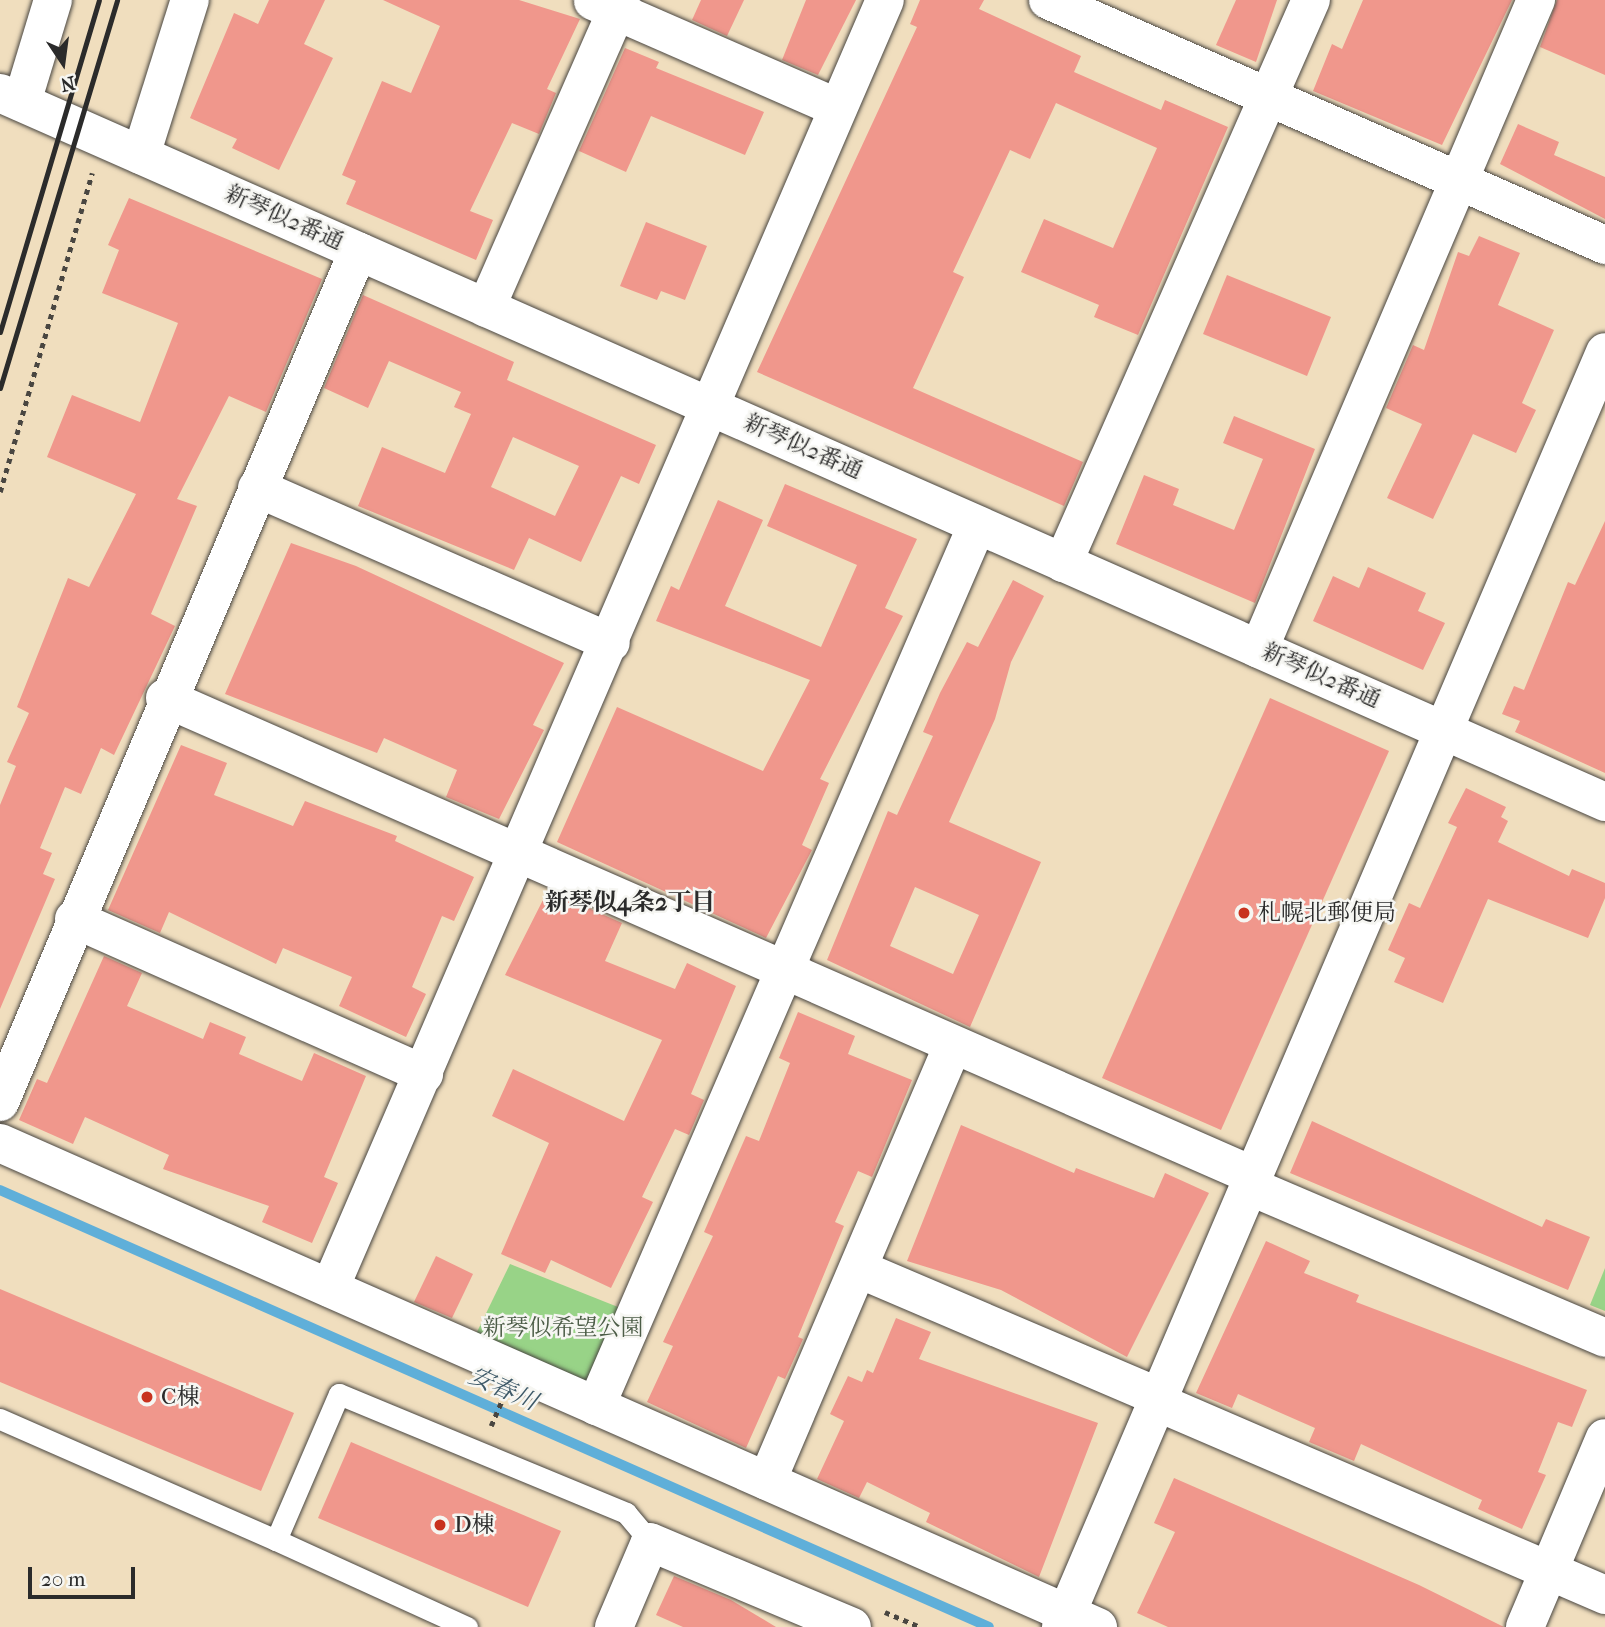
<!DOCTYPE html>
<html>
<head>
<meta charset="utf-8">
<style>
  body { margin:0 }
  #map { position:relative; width:1605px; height:1627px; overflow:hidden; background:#f0debe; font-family:"IM FELL French Canon","Noto Serif JP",serif }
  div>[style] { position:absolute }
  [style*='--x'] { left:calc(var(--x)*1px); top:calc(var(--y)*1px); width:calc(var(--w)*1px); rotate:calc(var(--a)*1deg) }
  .green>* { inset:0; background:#98d387 }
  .stream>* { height:10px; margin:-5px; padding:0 5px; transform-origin:5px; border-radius:5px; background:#5fafd9 }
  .building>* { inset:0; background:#f0978c }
  .path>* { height:4.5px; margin-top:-2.25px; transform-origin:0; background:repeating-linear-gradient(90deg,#494641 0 5px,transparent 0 10px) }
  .roads { filter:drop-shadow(0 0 2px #494641) drop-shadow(0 0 2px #494641) }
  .service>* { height:21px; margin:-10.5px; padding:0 10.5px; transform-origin:10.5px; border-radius:10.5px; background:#fff }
  .minor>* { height:38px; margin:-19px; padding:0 19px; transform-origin:19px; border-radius:19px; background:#fff }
  .rail>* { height:5px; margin:-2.5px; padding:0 2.5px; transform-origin:2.5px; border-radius:2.5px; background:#2b2b2b }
  .dots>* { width:19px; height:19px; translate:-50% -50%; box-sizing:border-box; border:4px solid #f6f6f2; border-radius:50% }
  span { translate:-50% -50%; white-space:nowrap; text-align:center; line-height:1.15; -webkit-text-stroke:5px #f6f6f2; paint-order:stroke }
  .street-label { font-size:23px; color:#2b2b2b }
  .poi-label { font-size:23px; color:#2b2b2b }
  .left { translate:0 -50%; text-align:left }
  .park-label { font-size:23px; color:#4c5d47 }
  .neighbourhood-label { font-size:24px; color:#2b2b2b; font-weight:700 }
  .water-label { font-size:24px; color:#3d5968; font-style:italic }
  .north { position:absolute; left:28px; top:28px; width:70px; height:70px; -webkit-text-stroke:5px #f6f6f2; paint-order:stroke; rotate:167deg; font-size:19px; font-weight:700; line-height:28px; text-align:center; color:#2b2b2b }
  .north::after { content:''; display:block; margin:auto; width:24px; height:32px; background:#2b2b2b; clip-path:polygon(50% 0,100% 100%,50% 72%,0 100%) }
  .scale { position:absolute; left:28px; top:1567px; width:107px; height:32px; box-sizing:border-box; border:4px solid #2b2b2b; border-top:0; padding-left:9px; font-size:21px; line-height:24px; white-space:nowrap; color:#2b2b2b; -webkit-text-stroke:5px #f6f6f2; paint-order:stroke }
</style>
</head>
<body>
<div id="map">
  <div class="green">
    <div style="clip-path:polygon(510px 1264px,628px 1311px,593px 1385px,476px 1334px)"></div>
    <div style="clip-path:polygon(1605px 1268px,1605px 1311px,1590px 1305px)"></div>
  </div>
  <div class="stream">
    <div style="--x:0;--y:1190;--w:1081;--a:23.84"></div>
  </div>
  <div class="building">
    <div style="clip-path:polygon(269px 0,325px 0,304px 44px,333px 58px,279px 170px,232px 148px,237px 139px,190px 118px,234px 13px,258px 24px)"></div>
    <div style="clip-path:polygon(383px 0,519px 0,580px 19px,547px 89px,556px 93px,539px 134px,512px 123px,470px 211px,493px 220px,476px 260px,346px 204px,356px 181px,342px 175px,382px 81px,411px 93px,440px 26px)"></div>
    <div style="clip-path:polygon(701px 0,744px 0,727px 36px,692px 20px)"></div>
    <div style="clip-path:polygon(806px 0,856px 0,818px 75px,782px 60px)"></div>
    <div style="clip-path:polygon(920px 0,984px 0,979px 9px,1081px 56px,1074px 72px,1161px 110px,1165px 100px,1228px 127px,1138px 335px,1094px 317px,1099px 305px,1021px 272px,1044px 219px,1113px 248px,1157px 148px,1056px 103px,1030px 159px,1010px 150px,953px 272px,964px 277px,913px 388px,1083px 462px,1064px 506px,757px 372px,917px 27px,910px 24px)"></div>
    <div style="clip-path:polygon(1236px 0,1277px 0,1256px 62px,1216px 45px)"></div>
    <div style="clip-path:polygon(1363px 0,1512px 0,1442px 145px,1313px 91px,1332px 44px,1342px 49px)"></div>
    <div style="clip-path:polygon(1557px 0,1605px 0,1605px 75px,1540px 47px)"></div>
    <div style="clip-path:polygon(625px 48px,659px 62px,656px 68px,764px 112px,745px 155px,651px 116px,626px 172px,579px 151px)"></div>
    <div style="clip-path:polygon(1518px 124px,1559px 142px,1554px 155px,1605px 177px,1605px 219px,1500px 164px)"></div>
    <div style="clip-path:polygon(129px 198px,322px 279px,266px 412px,229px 396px,177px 499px,197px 506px,151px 614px,175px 626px,114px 755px,101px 748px,81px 794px,65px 787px,40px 848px,52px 853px,43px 874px,55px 879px,0 1009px,0 805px,16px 766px,7px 762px,29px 713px,17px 707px,68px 578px,89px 587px,136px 494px,47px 457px,72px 395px,140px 422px,178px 323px,102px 293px,119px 250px,108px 245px)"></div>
    <div style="clip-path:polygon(646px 222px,707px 246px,685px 300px,661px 291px,657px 300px,620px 286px)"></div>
    <div style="clip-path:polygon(1479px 236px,1520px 253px,1498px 305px,1554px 330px,1522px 403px,1536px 410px,1516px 453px,1473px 434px,1433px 519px,1387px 498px,1422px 424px,1386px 408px,1413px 345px,1424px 350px,1458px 252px,1469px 256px)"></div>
    <div style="clip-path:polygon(1227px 275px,1331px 317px,1307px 376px,1203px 334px)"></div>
    <div style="clip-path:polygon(evenodd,363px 295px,514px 362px,507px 380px,656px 445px,639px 484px,621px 476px,581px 562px,529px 538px,514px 570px,358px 506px,382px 447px,445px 473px,471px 414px,454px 407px,461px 392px,389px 361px,368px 408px,324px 388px,363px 295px,513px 437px,579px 466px,555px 516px,491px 487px,513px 437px)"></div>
    <div style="clip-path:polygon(1234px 416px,1315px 449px,1255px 603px,1116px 544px,1144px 475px,1179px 489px,1173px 505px,1234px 530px,1263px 459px,1223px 443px)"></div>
    <div style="clip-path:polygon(785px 484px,917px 539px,885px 608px,903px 616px,820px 779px,829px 783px,802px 845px,812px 850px,766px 938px,557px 842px,617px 707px,763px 771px,810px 680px,656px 621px,671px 586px,679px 590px,718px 500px,763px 520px,725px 606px,821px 647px,857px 565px,767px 526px)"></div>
    <div style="clip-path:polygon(1605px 521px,1605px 773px,1515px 732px,1520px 721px,1502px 714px,1514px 686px,1524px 690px,1568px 582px,1575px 585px)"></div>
    <div style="clip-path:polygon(291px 543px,356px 566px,564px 663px,533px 725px,544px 730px,499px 819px,446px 797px,457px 770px,384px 738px,377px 753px,225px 694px)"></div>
    <div style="clip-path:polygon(1368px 567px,1426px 593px,1418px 611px,1445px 623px,1423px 670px,1313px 621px,1333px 576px,1359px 588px)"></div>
    <div style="clip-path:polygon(evenodd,1013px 580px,1044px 596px,1011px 662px,995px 719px,949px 822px,1041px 862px,970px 1027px,827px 960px,888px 811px,897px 815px,933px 736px,923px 732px,940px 693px,967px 642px,978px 647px,1013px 580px,915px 887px,979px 915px,953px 974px,890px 946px,915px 887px)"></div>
    <div style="clip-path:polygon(1270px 698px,1389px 751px,1221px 1130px,1102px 1078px)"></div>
    <div style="clip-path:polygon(181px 745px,227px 763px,214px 795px,293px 826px,305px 801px,397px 836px,395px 841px,474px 877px,454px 921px,442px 916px,412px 987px,426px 994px,406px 1037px,339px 1006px,352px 977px,283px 948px,276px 964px,169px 912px,160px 933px,108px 910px)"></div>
    <div style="clip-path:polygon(1466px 788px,1506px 807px,1501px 817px,1508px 821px,1498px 842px,1569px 876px,1572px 869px,1605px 883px,1605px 898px,1588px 938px,1488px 899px,1443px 1003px,1394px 982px,1405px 958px,1388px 950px,1409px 903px,1420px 908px,1457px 827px,1448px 823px)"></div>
    <div style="clip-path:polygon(548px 890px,622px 923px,605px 961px,675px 989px,687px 963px,736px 986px,691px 1094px,704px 1100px,689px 1135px,675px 1129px,642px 1197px,653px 1202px,611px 1288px,551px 1260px,545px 1273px,501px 1254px,549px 1143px,492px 1116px,513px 1069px,624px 1121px,662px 1040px,505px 975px)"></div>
    <div style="clip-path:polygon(104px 956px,142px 973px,127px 1006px,203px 1039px,210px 1022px,246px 1037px,239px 1054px,302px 1081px,314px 1053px,366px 1076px,324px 1177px,338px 1183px,312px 1243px,262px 1222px,269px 1206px,163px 1169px,169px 1155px,85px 1117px,73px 1144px,19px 1120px,37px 1079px,47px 1083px)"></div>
    <div style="clip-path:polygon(798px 1012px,855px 1036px,848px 1054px,912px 1080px,872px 1177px,858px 1171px,835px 1222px,844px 1226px,798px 1337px,803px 1339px,785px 1379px,778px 1376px,746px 1448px,647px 1402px,673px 1346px,663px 1342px,713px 1236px,704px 1232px,746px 1136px,759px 1141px,790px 1063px,779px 1058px)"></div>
    <div style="clip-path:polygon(1312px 1121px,1542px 1227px,1546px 1219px,1590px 1237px,1568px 1290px,1290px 1173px)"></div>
    <div style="clip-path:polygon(961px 1125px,1074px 1173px,1076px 1168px,1154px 1198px,1165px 1173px,1209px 1193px,1127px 1357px,1001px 1290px,907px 1261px)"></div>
    <div style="clip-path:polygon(1266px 1241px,1310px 1261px,1304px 1273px,1359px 1295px,1356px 1302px,1587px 1390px,1572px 1427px,1558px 1422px,1538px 1472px,1546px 1475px,1522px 1529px,1478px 1509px,1482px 1500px,1361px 1444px,1354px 1461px,1309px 1442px,1315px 1428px,1238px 1394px,1232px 1408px,1196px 1393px)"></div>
    <div style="clip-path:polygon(436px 1256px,473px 1274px,452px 1318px,414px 1302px)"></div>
    <div style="clip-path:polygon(0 1289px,294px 1413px,261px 1491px,0 1382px)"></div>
    <div style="clip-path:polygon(896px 1318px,931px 1332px,919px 1359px,1098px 1423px,1039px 1577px,926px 1522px,930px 1513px,867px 1482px,859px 1498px,817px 1479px,844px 1421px,830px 1414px,848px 1376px,862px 1382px,867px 1370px,873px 1373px)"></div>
    <div style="clip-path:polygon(351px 1442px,561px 1531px,528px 1607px,318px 1518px)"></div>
    <div style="clip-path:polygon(1174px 1478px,1419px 1585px,1504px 1627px,1168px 1627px,1137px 1613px,1175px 1532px,1154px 1523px)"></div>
    <div style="clip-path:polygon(674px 1576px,731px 1600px,776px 1627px,683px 1627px,656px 1615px)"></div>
  </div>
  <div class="path">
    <div style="--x:0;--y:492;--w:332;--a:-73.9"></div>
    <div style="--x:491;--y:1426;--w:26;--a:-67"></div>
    <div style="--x:885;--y:1612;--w:38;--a:23"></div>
  </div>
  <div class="roads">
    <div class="service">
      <div style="--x:0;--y:1419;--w:301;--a:23.7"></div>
      <div style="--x:276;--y:1540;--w:159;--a:-66.7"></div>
      <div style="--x:339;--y:1394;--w:311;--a:22.5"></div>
      <div style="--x:626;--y:1513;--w:38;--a:50"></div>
      <div style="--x:276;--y:1540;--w:210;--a:24.5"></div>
    </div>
    <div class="minor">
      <div style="--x:1048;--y:0;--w:609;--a:23.74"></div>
      <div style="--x:593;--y:1;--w:267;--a:23.6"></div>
      <div style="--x:0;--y:93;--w:1755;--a:23.83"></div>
      <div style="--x:22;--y:102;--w:107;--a:-73.1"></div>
      <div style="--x:141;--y:155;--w:163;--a:-72.5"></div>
      <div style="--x:486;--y:308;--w:336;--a:-66.3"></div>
      <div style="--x:257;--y:488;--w:386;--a:23.6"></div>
      <div style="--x:1063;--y:563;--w:615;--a:-66.23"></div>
      <div style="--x:1259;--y:649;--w:706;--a:-66.89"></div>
      <div style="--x:165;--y:698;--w:1189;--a:23.7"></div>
      <div style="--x:74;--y:919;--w:383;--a:23.9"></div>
      <div style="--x:0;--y:1102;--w:923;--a:-67.18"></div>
      <div style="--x:0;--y:1143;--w:1200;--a:23.79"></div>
      <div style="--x:1249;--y:1186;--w:387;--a:23.1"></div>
      <div style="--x:859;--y:1269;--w:326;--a:23.1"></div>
      <div style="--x:330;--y:1288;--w:1402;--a:-66.69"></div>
      <div style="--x:1157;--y:1402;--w:488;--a:23.3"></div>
      <div style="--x:596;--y:1406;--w:960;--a:-66.61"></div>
      <div style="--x:767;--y:1481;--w:474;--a:-66.9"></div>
      <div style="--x:614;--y:1627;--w:92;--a:-67"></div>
      <div style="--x:650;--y:1542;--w:219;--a:22.8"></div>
      <div style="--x:1061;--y:1627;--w:1386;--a:-66.89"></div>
      <div style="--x:1525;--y:1627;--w:205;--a:-67.1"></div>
    </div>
  </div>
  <div class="rail">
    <div style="--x:0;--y:332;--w:346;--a:-73.4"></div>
    <div style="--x:0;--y:388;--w:405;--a:-73.2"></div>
  </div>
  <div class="dots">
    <div style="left:1244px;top:913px;background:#c8321e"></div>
    <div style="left:147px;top:1397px;background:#c8321e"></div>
    <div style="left:440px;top:1525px;background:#c8321e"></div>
  </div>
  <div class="street-label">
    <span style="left:284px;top:218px;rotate:24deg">新琴似2番通</span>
    <span style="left:803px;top:447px;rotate:24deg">新琴似2番通</span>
    <span style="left:1321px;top:676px;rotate:24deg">新琴似2番通</span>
  </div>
  <div class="poi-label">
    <span class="left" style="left:1258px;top:913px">札幌北郵便局</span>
    <span class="left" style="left:161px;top:1397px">C棟</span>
    <span class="left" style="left:454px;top:1525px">D棟</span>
  </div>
  <div class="park-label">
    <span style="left:563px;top:1328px">新琴似希望公園</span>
  </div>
  <div class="neighbourhood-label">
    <span style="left:630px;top:903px">新琴似4条2丁目</span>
  </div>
  <div class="water-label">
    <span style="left:503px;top:1389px;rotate:24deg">安春川</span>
  </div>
  <div class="north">N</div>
  <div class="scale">20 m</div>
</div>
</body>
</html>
